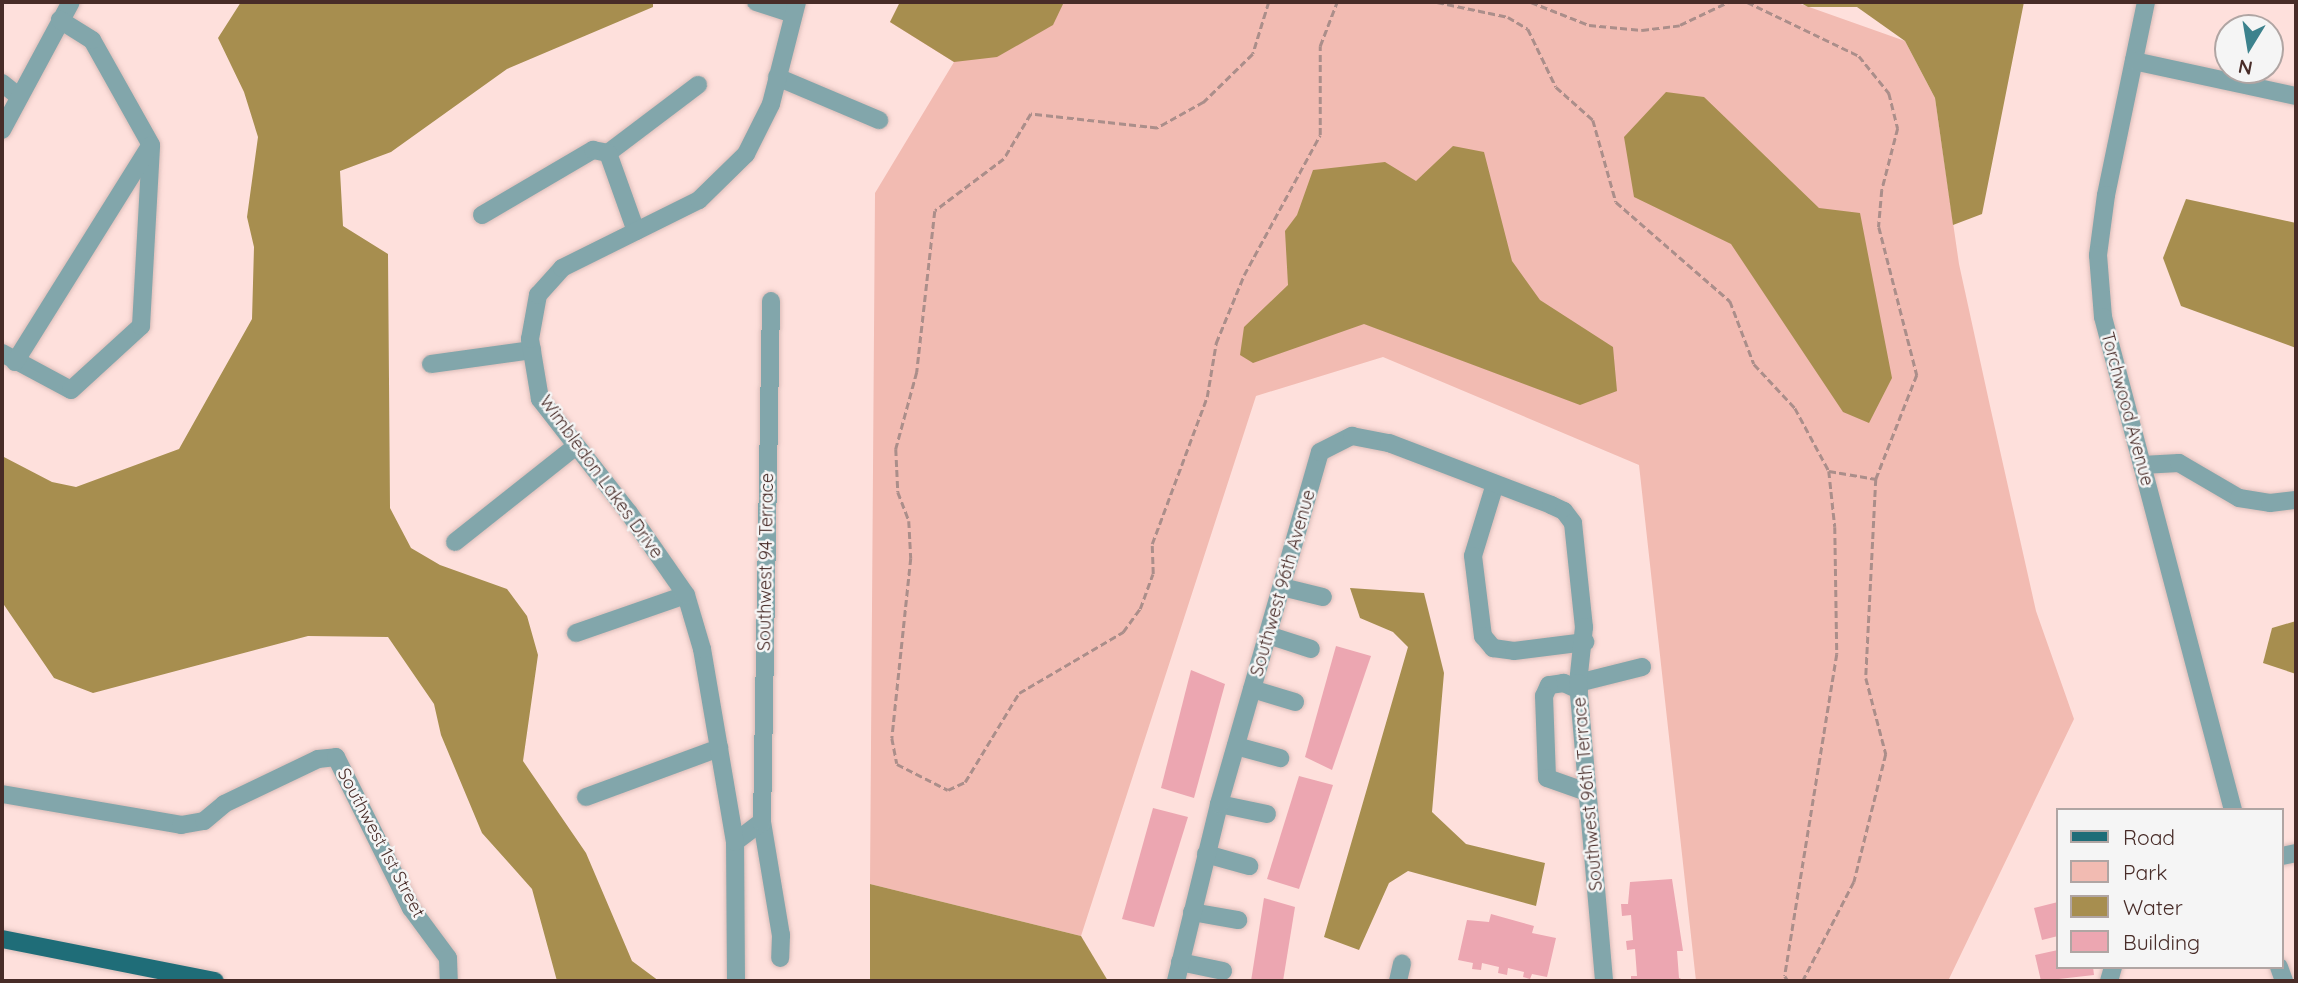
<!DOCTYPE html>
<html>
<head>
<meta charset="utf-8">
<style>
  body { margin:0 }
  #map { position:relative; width:2298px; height:983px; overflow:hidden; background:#fee0dc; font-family:Quicksand,sans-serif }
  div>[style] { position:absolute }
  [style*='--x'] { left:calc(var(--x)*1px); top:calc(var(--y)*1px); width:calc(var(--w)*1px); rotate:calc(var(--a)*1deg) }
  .green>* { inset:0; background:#f2bbb2 }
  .water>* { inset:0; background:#a78e4f }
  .building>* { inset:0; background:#eca6b1 }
  .path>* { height:2.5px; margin-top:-1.25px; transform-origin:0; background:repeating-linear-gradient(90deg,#ab8e8a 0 7px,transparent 0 10.5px) }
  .roads { filter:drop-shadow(0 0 2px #dabcb8) drop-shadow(0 0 2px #dabcb8) }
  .minor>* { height:18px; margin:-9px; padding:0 9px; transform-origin:9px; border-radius:9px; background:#82a6ab }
  .major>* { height:18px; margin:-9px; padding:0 9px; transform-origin:9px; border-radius:9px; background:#1f6d78 }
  span { translate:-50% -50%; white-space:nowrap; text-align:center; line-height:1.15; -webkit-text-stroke:5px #f5f5f5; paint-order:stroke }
  .street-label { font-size:18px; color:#482c28 }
  .frame { position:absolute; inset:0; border:4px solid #482c28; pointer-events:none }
  .legend { position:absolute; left:2056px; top:808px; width:228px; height:161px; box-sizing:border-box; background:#f5f5f5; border:2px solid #b0a5a3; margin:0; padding:9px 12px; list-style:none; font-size:21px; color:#482c28 }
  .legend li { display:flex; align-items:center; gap:14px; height:35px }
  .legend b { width:35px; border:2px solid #b0a5a3 }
  .north { position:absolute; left:2214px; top:14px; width:70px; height:70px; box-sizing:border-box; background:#f5f5f5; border:2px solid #b0a5a3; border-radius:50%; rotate:191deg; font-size:19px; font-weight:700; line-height:28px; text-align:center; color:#482c28 }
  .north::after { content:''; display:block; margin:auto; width:24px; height:32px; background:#3c828d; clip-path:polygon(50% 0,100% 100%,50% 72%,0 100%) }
</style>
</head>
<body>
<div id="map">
  <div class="green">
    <div style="clip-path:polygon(900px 2px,1795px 2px,1905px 41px,1935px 98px,1959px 264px,1990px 406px,2036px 611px,2074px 719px,1948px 981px,1696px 981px,1639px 465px,1383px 357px,1256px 396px,1081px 936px,870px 884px,875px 193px,954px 62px,890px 22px)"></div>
  </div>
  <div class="water">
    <div style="clip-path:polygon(241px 2px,653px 2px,653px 7px,507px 69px,391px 152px,340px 171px,343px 226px,388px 254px,390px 508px,411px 548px,440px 565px,507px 589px,527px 616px,538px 655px,523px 761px,586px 853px,632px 961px,659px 981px,557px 981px,532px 889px,482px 833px,441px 735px,434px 704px,388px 637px,308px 636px,93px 693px,54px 678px,2px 602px,2px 456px,52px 482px,76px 487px,179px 449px,252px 319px,254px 247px,247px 217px,258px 137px,244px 92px,218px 38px)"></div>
    <div style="clip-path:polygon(900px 2px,1064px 2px,1053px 25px,997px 57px,954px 62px,890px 22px)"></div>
    <div style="clip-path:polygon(1799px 2px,2024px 2px,1982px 214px,1953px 225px,1935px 98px,1905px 41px,1857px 7px,1808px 7px)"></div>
    <div style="clip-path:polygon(1666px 92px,1704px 97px,1819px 208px,1860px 213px,1892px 378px,1869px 423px,1843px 412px,1731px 244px,1634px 197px,1624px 137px)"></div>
    <div style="clip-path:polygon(1453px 146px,1484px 152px,1512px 261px,1540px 300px,1613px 347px,1617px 391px,1580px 405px,1364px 324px,1253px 363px,1240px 355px,1244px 327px,1288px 285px,1285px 231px,1297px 215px,1313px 170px,1385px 162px,1416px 181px)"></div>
    <div style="clip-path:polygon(2186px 199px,2296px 223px,2296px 348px,2181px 306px,2163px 258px)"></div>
    <div style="clip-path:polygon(1350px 588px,1424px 593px,1444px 673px,1432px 812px,1466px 844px,1545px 863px,1536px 906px,1408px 871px,1389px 883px,1359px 950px,1324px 937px,1408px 647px,1393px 632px,1360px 618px)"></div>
    <div style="clip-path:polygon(2296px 621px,2296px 674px,2263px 663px,2272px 628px)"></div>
    <div style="clip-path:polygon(870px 884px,1081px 936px,1108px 981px,870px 981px)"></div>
  </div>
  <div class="building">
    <div style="clip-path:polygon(1336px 646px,1371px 656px,1332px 770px,1305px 757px)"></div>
    <div style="clip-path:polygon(1191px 670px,1225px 684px,1194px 798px,1161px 788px)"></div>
    <div style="clip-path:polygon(1299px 776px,1333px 785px,1299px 889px,1267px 879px)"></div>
    <div style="clip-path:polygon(1153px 808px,1188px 817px,1154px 927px,1122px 919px)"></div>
    <div style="clip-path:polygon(1672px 879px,1683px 951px,1677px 951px,1679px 978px,1686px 981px,1631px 981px,1631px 976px,1637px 976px,1635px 949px,1627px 950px,1626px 941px,1633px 940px,1631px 915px,1622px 916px,1621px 904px,1628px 904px,1630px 882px)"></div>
    <div style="clip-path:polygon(1264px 898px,1295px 907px,1283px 981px,1251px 981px)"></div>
    <div style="clip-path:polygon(2058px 902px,2058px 936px,2042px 940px,2034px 908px)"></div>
    <div style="clip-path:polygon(1491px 914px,1534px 926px,1532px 933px,1556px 938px,1547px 977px,1532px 974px,1530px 979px,1523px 977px,1524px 972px,1508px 968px,1507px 975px,1498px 973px,1499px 967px,1482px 963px,1481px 970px,1472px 969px,1473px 963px,1458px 960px,1467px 920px,1489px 922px)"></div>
    <div style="clip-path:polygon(2058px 950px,2058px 967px,2093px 967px,2094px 975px,2041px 981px,2035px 955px)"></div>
  </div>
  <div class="path">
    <div style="--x:1269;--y:2;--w:54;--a:107.1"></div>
    <div style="--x:1253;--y:54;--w:69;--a:135.6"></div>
    <div style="--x:1204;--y:102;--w:54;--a:151"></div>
    <div style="--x:1157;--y:128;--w:127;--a:-173.7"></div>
    <div style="--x:1031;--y:114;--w:52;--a:121"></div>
    <div style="--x:1004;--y:159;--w:86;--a:143"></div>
    <div style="--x:935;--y:211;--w:162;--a:96.4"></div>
    <div style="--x:917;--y:372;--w:80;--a:105.3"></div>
    <div style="--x:896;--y:449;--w:43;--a:87.3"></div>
    <div style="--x:898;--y:492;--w:31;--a:69"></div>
    <div style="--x:909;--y:521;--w:37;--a:87"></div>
    <div style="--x:911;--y:558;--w:181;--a:96"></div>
    <div style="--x:892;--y:738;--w:26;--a:79"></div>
    <div style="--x:897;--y:764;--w:57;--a:27"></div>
    <div style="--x:948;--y:790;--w:19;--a:-25"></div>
    <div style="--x:965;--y:782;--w:104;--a:-58.8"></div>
    <div style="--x:1019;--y:693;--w:121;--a:-30.4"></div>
    <div style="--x:1123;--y:632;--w:29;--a:-54"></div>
    <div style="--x:1140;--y:609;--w:37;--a:-70"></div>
    <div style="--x:1153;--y:574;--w:30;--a:-92"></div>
    <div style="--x:1152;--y:544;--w:157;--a:-69.5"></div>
    <div style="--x:1207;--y:397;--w:55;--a:-80.5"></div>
    <div style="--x:1216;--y:343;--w:74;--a:-67.6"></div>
    <div style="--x:1244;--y:275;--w:159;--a:-61.5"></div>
    <div style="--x:1320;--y:135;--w:89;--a:-90"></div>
    <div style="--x:1320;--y:46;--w:47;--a:-68.9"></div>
    <div style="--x:1437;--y:2;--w:73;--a:11.9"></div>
    <div style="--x:1508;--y:17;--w:23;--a:31"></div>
    <div style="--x:1528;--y:29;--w:64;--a:64.2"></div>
    <div style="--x:1556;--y:87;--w:50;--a:41.7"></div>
    <div style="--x:1593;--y:120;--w:85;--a:74.3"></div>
    <div style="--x:1616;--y:202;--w:151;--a:41"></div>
    <div style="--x:1730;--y:301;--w:67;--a:69.1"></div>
    <div style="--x:1754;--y:364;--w:60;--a:47"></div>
    <div style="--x:1795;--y:408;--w:72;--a:61.6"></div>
    <div style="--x:1829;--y:471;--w:56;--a:83.9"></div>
    <div style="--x:1835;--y:527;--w:127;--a:89.1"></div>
    <div style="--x:1837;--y:654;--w:326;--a:99.2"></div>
    <div style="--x:1785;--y:976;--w:6;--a:59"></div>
    <div style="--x:1531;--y:2;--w:62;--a:21.6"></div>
    <div style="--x:1589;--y:25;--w:53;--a:5.4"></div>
    <div style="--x:1642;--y:30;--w:38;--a:-7"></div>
    <div style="--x:1680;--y:25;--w:53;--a:-25.6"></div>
    <div style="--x:1747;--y:2;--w:124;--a:25.7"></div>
    <div style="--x:1859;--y:56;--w:48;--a:51"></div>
    <div style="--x:1889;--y:93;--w:36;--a:76"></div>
    <div style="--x:1898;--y:128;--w:64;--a:104.5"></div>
    <div style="--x:1882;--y:190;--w:37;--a:95"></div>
    <div style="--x:1879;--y:227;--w:153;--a:75.6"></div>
    <div style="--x:1917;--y:375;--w:112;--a:111.5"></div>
    <div style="--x:1876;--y:479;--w:199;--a:92.9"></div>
    <div style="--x:1866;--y:678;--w:79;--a:75.3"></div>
    <div style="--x:1886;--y:754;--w:132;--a:104"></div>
    <div style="--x:1854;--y:882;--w:111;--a:117.3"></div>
    <div style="--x:1829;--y:471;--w:48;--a:9.7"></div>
  </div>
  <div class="roads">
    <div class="minor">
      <div style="--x:756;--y:2;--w:38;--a:18"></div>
      <div style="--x:2146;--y:2;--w:197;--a:101.7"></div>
      <div style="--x:2106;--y:195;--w:61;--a:97.6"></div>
      <div style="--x:2098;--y:255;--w:62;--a:85.4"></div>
      <div style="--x:2103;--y:317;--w:510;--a:75.23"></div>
      <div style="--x:2134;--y:61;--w:166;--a:12.2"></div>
      <div style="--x:777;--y:77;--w:111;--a:22.9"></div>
      <div style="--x:2;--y:83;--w:22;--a:39"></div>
      <div style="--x:2;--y:130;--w:145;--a:-61.7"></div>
      <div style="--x:608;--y:153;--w:113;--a:-37.1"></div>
      <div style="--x:482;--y:215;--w:129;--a:-30.4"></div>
      <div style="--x:593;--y:150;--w:15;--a:11"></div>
      <div style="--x:608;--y:153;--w:83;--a:70.3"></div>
      <div style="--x:2;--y:353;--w:78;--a:28.2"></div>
      <div style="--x:71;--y:390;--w:95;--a:-42.4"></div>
      <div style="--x:141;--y:326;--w:181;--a:-86.8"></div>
      <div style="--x:151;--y:145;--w:120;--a:-119.3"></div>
      <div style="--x:92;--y:40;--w:38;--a:-148"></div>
      <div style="--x:15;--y:362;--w:255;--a:-58"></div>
      <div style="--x:431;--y:364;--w:102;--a:-7.9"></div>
      <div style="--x:2142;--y:465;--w:37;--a:-3"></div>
      <div style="--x:2179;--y:463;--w:69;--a:30.3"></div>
      <div style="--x:2239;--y:498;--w:31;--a:9"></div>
      <div style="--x:2270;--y:503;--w:26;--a:-7"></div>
      <div style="--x:1495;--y:484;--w:75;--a:107"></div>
      <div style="--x:1473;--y:556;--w:81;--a:82.9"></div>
      <div style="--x:1483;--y:636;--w:16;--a:50"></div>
      <div style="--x:1493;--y:648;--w:21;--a:8"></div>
      <div style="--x:1514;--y:651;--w:72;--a:-7.2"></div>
      <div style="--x:455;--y:542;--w:154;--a:-38.4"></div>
      <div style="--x:1282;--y:587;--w:42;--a:13.7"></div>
      <div style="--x:576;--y:633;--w:116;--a:-19.1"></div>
      <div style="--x:1268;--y:635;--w:45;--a:18"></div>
      <div style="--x:1578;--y:683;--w:66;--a:-14"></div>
      <div style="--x:1252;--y:689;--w:45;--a:16.8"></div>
      <div style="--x:1579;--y:690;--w:17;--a:-155"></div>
      <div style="--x:1564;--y:683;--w:15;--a:172"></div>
      <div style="--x:1549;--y:685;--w:12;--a:114"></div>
      <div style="--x:1544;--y:696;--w:82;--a:87.9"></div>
      <div style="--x:1547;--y:778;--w:42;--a:19.3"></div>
      <div style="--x:1236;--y:746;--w:46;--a:15.3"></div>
      <div style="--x:2;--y:794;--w:182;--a:9.8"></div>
      <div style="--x:181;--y:825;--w:23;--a:-10"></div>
      <div style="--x:204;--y:821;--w:26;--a:-40"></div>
      <div style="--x:224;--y:804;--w:104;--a:-25.6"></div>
      <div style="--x:318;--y:759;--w:18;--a:-6"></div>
      <div style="--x:336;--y:757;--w:169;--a:63.6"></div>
      <div style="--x:411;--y:908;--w:62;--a:53.5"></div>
      <div style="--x:448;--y:958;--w:23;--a:88"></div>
      <div style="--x:586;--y:797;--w:142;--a:-20.2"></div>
      <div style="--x:1219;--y:804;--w:49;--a:11.8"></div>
      <div style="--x:762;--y:822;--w:115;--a:80.5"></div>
      <div style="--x:781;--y:935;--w:23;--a:92"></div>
      <div style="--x:735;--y:842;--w:34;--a:-37"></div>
      <div style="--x:762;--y:822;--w:521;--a:-89.01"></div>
      <div style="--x:1206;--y:854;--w:45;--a:15.6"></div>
      <div style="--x:2282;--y:856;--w:14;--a:-12"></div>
      <div style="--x:1192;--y:912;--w:47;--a:9.9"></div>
      <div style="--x:1180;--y:962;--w:44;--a:11.8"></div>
      <div style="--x:2279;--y:967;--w:15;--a:70"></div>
      <div style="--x:736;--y:981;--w:139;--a:-90.4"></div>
      <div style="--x:735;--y:842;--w:196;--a:-99.7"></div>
      <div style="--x:702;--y:649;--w:56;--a:-106.5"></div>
      <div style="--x:686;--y:595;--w:100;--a:-124.8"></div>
      <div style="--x:629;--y:513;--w:145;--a:-128"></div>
      <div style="--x:540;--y:399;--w:61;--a:-99.5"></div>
      <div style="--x:530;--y:339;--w:45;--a:-79.7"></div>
      <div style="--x:538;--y:295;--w:36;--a:-48"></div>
      <div style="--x:562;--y:268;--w:153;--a:-26.4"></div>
      <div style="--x:699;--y:200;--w:66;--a:-44.4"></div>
      <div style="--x:746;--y:154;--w:56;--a:-63.4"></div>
      <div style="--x:771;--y:104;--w:105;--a:-75.7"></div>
      <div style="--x:1176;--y:981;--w:182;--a:-76.3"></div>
      <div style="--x:1219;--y:804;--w:366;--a:-74"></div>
      <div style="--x:1320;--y:452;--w:36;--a:-27"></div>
      <div style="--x:1352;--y:436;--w:38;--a:11"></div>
      <div style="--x:1389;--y:443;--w:173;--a:20.9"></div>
      <div style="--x:1551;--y:505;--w:14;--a:25"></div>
      <div style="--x:1564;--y:511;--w:15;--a:53"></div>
      <div style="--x:1573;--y:523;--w:105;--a:84"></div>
      <div style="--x:1584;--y:627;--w:56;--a:96.1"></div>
      <div style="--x:1578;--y:683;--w:299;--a:85"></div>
      <div style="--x:1398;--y:981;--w:18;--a:-77"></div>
      <div style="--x:2109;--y:981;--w:15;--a:-74"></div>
    </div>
    <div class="major">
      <div style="--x:2;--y:939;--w:217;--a:11.2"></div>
    </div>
  </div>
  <div class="street-label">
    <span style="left:2127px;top:409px;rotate:75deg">Torchwood Avenue</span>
    <span style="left:601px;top:477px;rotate:54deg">Wimbledon Lakes Drive</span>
    <span style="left:766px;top:562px;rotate:-89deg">Southwest 94 Terrace</span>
    <span style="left:1283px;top:583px;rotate:-74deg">Southwest 96th Avenue</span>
    <span style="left:1588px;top:794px;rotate:-95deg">Southwest 96th Terrace</span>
    <span style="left:381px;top:843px;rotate:62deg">Southwest 1st Street</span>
  </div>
  <div class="frame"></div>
  <ul class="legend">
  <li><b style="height:9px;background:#1f6d78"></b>Road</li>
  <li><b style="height:19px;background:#f2bbb2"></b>Park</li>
  <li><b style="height:19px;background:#a78e4f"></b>Water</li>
  <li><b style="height:19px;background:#eca6b1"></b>Building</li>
  </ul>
  <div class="north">N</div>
</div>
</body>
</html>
